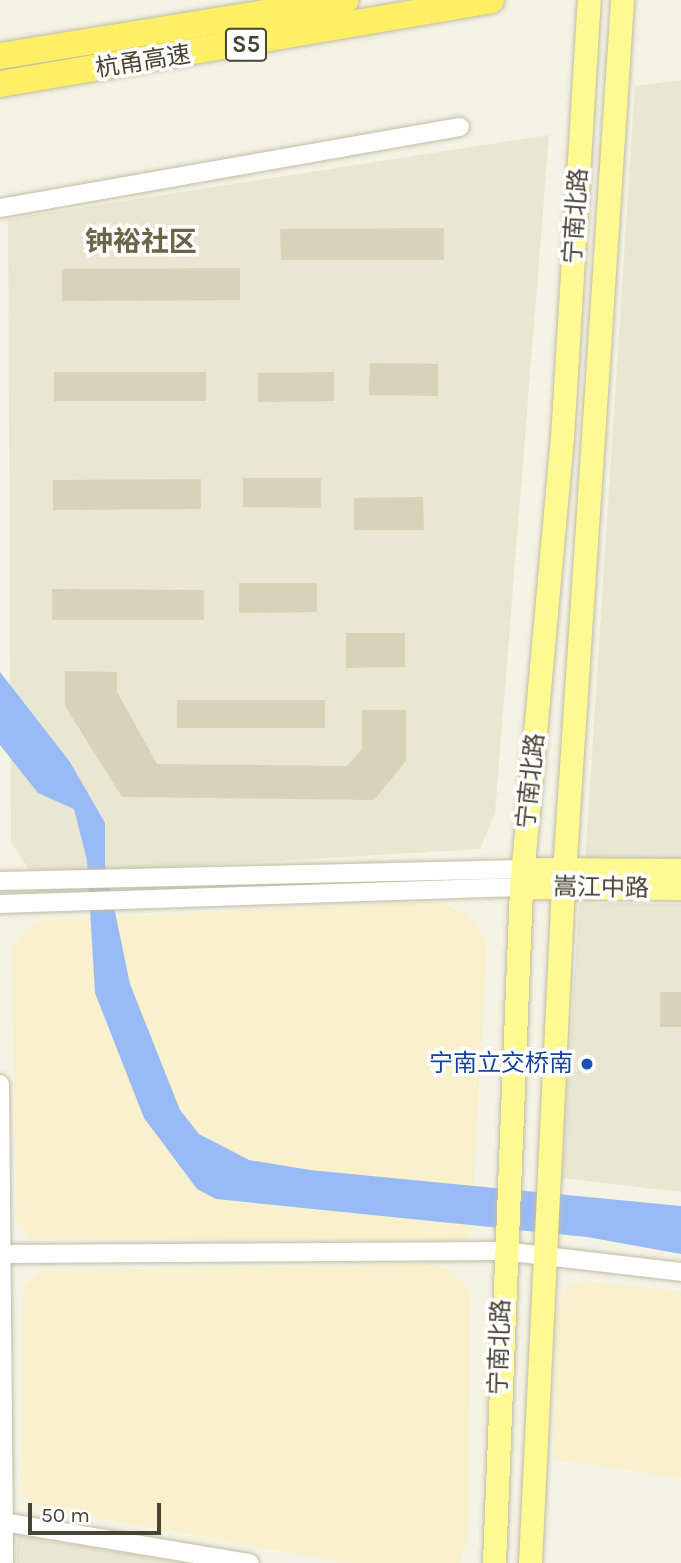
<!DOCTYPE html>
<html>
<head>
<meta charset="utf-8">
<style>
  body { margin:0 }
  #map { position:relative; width:681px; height:1563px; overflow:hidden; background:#f4f3e4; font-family:Karla,"Noto Sans SC",sans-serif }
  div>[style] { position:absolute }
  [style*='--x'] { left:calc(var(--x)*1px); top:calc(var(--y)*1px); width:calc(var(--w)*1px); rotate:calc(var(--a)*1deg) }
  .residential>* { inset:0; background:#e9e7d1 }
  .commercial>* { inset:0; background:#f9f0cc }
  .water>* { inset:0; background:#98bbf8 }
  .building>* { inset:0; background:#d7d2b8 }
  .roads { filter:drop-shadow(0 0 2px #c1bda5) drop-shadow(0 0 2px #c1bda5) }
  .minor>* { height:18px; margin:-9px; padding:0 9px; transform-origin:9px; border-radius:9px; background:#fff }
  .major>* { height:23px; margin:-11.5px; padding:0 11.5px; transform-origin:11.5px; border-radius:11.5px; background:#fff992 }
  .highway>* { height:26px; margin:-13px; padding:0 13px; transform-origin:13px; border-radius:13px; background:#ffef64 }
  .dots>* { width:19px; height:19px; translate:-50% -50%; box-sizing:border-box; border:4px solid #fff; border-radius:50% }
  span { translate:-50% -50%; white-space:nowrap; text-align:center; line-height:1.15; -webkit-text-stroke:7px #fff; paint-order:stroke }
  .shield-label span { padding:2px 5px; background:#fff; border:2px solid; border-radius:5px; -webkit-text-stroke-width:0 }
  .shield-label { font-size:23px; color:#474433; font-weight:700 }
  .street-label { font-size:24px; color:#474433 }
  .transit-label { font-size:24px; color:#164399 }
  .right { translate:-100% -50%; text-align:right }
  .quarter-label { font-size:28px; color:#6b6549; font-weight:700 }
  .scale { position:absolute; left:28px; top:1503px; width:133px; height:32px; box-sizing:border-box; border:4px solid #474433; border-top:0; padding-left:9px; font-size:21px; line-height:24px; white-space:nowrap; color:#474433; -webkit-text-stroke:5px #fff; paint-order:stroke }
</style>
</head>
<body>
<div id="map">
  <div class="residential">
    <div style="clip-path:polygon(681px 80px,681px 864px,585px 863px,635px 86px)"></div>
    <div style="clip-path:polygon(549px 135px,495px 813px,480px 849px,70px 873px,29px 869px,11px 843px,8px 219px)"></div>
    <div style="clip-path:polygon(579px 903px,681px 904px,681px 1192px,562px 1178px)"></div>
    <div style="clip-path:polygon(17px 1535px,184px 1563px,17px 1563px)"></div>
  </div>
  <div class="commercial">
    <div style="clip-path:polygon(437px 902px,464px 913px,487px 940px,471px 1232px,462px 1240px,31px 1238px,17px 1223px,12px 947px,25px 931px,43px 920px)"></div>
    <div style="clip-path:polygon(428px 1264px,449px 1269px,470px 1291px,468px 1537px,460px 1563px,348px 1563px,42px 1508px,21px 1494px,24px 1285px,39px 1271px)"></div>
    <div style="clip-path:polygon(585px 1281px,681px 1292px,681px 1478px,554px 1459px,556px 1309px,568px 1288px)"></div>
  </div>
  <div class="water">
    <div style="clip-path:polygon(0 672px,70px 762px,105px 823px,105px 864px,130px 984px,180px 1110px,199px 1134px,249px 1160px,310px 1170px,681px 1206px,681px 1254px,587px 1237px,216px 1199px,197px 1189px,144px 1118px,95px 993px,87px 860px,74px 809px,38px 793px,0 745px)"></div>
  </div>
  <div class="building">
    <div style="clip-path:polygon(444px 228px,444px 260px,281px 260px,280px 229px)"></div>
    <div style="clip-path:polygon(240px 268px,240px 300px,62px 301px,62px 269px)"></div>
    <div style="clip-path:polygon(370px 363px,438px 364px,438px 396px,369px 395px)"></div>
    <div style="clip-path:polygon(54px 372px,206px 372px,206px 401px,54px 401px)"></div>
    <div style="clip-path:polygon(334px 372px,334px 401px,258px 402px,258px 373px)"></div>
    <div style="clip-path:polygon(243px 478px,321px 478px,321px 508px,243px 507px)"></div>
    <div style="clip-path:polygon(201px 479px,201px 509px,53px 510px,53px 480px)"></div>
    <div style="clip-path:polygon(423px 497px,424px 530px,354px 530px,354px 498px)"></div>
    <div style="clip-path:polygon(239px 583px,317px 583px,317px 612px,239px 613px)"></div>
    <div style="clip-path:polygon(52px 589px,204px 590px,204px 620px,52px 620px)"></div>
    <div style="clip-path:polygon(346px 633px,405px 633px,405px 667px,346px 668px)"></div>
    <div style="clip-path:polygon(65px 671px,117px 672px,117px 692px,157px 764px,347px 766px,362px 749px,362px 710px,406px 710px,406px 761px,374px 800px,122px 797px,65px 706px)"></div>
    <div style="clip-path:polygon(177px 700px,325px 700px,325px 728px,177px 728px)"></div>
    <div style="clip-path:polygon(660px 992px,681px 992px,681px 1027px,660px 1027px)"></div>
  </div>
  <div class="roads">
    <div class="minor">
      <div style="--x:0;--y:208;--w:467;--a:-10"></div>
      <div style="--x:0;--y:881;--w:523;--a:-1.31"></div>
      <div style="--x:0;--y:904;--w:521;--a:-1.87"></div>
      <div style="--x:0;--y:1084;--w:479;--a:89.5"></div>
      <div style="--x:0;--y:1254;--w:503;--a:-0.34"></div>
      <div style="--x:503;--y:1251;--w:179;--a:6.7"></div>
      <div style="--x:4;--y:1522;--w:249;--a:9.5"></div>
    </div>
    <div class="major">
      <div style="--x:523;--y:869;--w:158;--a:0.4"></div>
      <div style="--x:521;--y:887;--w:160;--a:0.4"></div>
      <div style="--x:494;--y:1563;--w:677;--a:-87.71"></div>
      <div style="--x:521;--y:887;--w:451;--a:-84.8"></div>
      <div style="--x:562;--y:438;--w:439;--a:-86.5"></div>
      <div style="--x:530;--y:1563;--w:677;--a:-87.21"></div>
      <div style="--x:563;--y:887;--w:889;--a:-86.19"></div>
    </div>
    <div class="highway">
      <div style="--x:0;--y:56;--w:350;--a:-9.2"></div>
      <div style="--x:0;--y:84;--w:498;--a:-9.7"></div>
    </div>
  </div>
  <div class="dots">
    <div style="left:587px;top:1064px;background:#1a4fb4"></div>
  </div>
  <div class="shield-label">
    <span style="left:246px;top:45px">S5</span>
  </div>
  <div class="street-label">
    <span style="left:143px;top:62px;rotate:-9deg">杭甬高速</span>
    <span style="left:576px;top:216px;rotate:-86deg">宁南北路</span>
    <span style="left:531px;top:781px;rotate:-84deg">宁南北路</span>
    <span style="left:601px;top:888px;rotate:1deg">嵩江中路</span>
    <span style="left:500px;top:1347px;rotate:-88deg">宁南北路</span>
  </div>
  <div class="transit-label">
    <span class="right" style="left:573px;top:1064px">宁南立交桥南</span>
  </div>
  <div class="quarter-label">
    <span style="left:141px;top:242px">钟裕社区</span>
  </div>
  <div class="scale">50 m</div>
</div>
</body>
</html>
